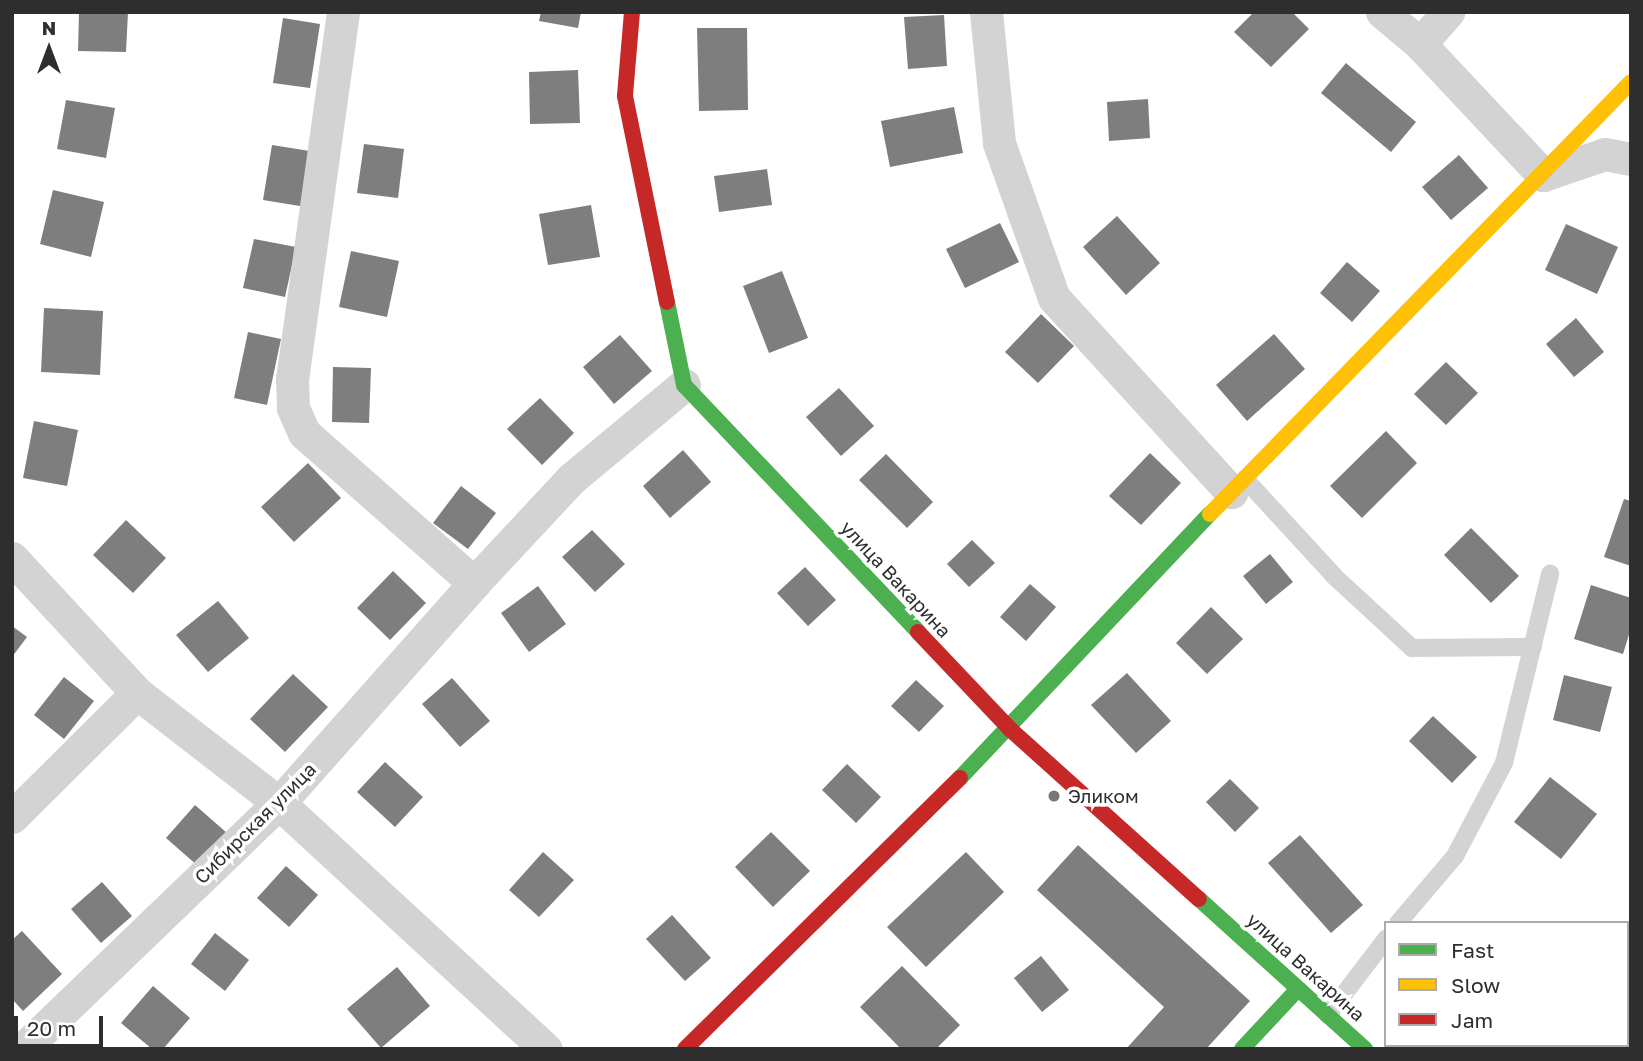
<!DOCTYPE html>
<html>
<head>
<meta charset="utf-8">
<style>
  body { margin:0 }
  #map { position:relative; width:1643px; height:1061px; overflow:hidden; background:#fff; font-family:"Golos Text",sans-serif }
  div>[style] { position:absolute }
  [style*='--x'] { left:calc(var(--x)*1px); top:calc(var(--y)*1px); width:calc(var(--w)*1px); rotate:calc(var(--a)*1deg) }
  .building>* { inset:0; background:#7e7e7e }
  .lane>* { height:18px; margin:-9px; padding:0 9px; transform-origin:9px; border-radius:9px; background:#d3d3d3 }
  .street>* { height:33px; margin:-16.5px; padding:0 16.5px; transform-origin:16.5px; border-radius:16.5px; background:#d3d3d3 }
  .fast>* { height:16px; margin:-8px; padding:0 8px; transform-origin:8px; border-radius:8px; background:#4caf50 }
  .slow>* { height:16px; margin:-8px; padding:0 8px; transform-origin:8px; border-radius:8px; background:#ffc107 }
  .jam>* { height:16px; margin:-8px; padding:0 8px; transform-origin:8px; border-radius:8px; background:#c62828 }
  .dots>* { width:19px; height:19px; translate:-50% -50%; box-sizing:border-box; border:4px solid #fff; border-radius:50% }
  span { translate:-50% -50%; white-space:nowrap; text-align:center; line-height:1.15; -webkit-text-stroke:7px #fff; paint-order:stroke }
  .street-label { font-size:19px; color:#2e2e2e }
  .poi-label { font-size:19px; color:#2e2e2e }
  .left { translate:0 -50%; text-align:left }
  .frame { position:absolute; inset:0; border:14px solid #2e2e2e; pointer-events:none }
  .legend { position:absolute; left:1384px; top:921px; width:245px; height:126px; box-sizing:border-box; background:#fff; border:2px solid #ababab; margin:0; padding:9px 12px; list-style:none; font-size:21px; color:#2e2e2e }
  .legend li { display:flex; align-items:center; gap:14px; height:35px }
  .legend b { width:35px; border:2px solid #ababab }
  .north { position:absolute; left:14px; top:14px; width:70px; height:70px; -webkit-text-stroke:5px #fff; paint-order:stroke; rotate:0deg; font-size:19px; font-weight:700; line-height:28px; text-align:center; color:#2e2e2e }
  .north::after { content:''; display:block; margin:auto; width:24px; height:32px; background:#2e2e2e; clip-path:polygon(50% 0,100% 100%,50% 72%,0 100%) }
  .scale { position:absolute; left:14px; top:1016px; width:89px; height:32px; box-sizing:border-box; border:4px solid #2e2e2e; border-top:0; padding-left:9px; font-size:21px; line-height:24px; white-space:nowrap; color:#2e2e2e; -webkit-text-stroke:5px #fff; paint-order:stroke }
</style>
</head>
<body>
<div id="map">
  <div class="building">
    <div style="clip-path:polygon(79px 12px,128px 12px,126px 52px,78px 51px)"></div>
    <div style="clip-path:polygon(541px 12px,581px 12px,578px 28px,539px 21px)"></div>
    <div style="clip-path:polygon(1254px 12px,1292px 12px,1309px 29px,1271px 67px,1234px 32px)"></div>
    <div style="clip-path:polygon(944px 15px,947px 66px,908px 69px,904px 17px)"></div>
    <div style="clip-path:polygon(283px 18px,320px 24px,310px 88px,273px 83px)"></div>
    <div style="clip-path:polygon(697px 28px,747px 28px,748px 110px,699px 111px)"></div>
    <div style="clip-path:polygon(1346px 63px,1416px 122px,1391px 152px,1321px 93px)"></div>
    <div style="clip-path:polygon(578px 70px,580px 123px,530px 124px,529px 72px)"></div>
    <div style="clip-path:polygon(1148px 99px,1150px 138px,1109px 141px,1107px 102px)"></div>
    <div style="clip-path:polygon(66px 100px,115px 108px,106px 158px,57px 149px)"></div>
    <div style="clip-path:polygon(954px 107px,963px 153px,890px 167px,881px 121px)"></div>
    <div style="clip-path:polygon(364px 144px,404px 149px,398px 198px,357px 193px)"></div>
    <div style="clip-path:polygon(272px 145px,316px 152px,306px 207px,263px 200px)"></div>
    <div style="clip-path:polygon(1459px 155px,1488px 188px,1451px 220px,1422px 187px)"></div>
    <div style="clip-path:polygon(767px 169px,772px 205px,719px 212px,714px 176px)"></div>
    <div style="clip-path:polygon(53px 190px,104px 202px,91px 257px,40px 244px)"></div>
    <div style="clip-path:polygon(591px 205px,600px 257px,548px 265px,539px 214px)"></div>
    <div style="clip-path:polygon(1117px 216px,1160px 263px,1126px 295px,1083px 247px)"></div>
    <div style="clip-path:polygon(1000px 223px,1019px 262px,965px 288px,946px 249px)"></div>
    <div style="clip-path:polygon(1566px 224px,1618px 247px,1597px 294px,1545px 270px)"></div>
    <div style="clip-path:polygon(254px 239px,296px 247px,285px 297px,243px 288px)"></div>
    <div style="clip-path:polygon(351px 251px,399px 261px,387px 317px,339px 307px)"></div>
    <div style="clip-path:polygon(1347px 262px,1380px 291px,1352px 322px,1320px 293px)"></div>
    <div style="clip-path:polygon(782px 271px,808px 338px,769px 353px,743px 286px)"></div>
    <div style="clip-path:polygon(44px 308px,103px 311px,100px 375px,41px 372px)"></div>
    <div style="clip-path:polygon(1041px 314px,1074px 346px,1038px 383px,1005px 352px)"></div>
    <div style="clip-path:polygon(1576px 318px,1604px 352px,1574px 377px,1546px 344px)"></div>
    <div style="clip-path:polygon(248px 332px,281px 339px,267px 405px,234px 398px)"></div>
    <div style="clip-path:polygon(1274px 334px,1305px 369px,1247px 421px,1216px 385px)"></div>
    <div style="clip-path:polygon(620px 335px,652px 371px,614px 404px,583px 367px)"></div>
    <div style="clip-path:polygon(1446px 362px,1478px 393px,1446px 425px,1414px 394px)"></div>
    <div style="clip-path:polygon(333px 367px,371px 368px,369px 423px,332px 422px)"></div>
    <div style="clip-path:polygon(839px 388px,874px 426px,841px 456px,806px 417px)"></div>
    <div style="clip-path:polygon(540px 398px,574px 433px,542px 465px,507px 429px)"></div>
    <div style="clip-path:polygon(34px 421px,78px 430px,67px 486px,23px 478px)"></div>
    <div style="clip-path:polygon(1386px 431px,1417px 463px,1362px 518px,1330px 486px)"></div>
    <div style="clip-path:polygon(683px 450px,711px 482px,670px 518px,643px 486px)"></div>
    <div style="clip-path:polygon(1150px 453px,1181px 483px,1141px 525px,1109px 496px)"></div>
    <div style="clip-path:polygon(886px 454px,933px 502px,907px 528px,859px 480px)"></div>
    <div style="clip-path:polygon(308px 463px,341px 498px,294px 542px,261px 507px)"></div>
    <div style="clip-path:polygon(461px 486px,496px 513px,468px 549px,433px 523px)"></div>
    <div style="clip-path:polygon(1624px 499px,1631px 501px,1631px 566px,1604px 557px)"></div>
    <div style="clip-path:polygon(126px 520px,166px 558px,133px 593px,93px 555px)"></div>
    <div style="clip-path:polygon(1471px 528px,1519px 576px,1491px 603px,1444px 555px)"></div>
    <div style="clip-path:polygon(592px 530px,625px 564px,595px 592px,562px 557px)"></div>
    <div style="clip-path:polygon(972px 540px,995px 563px,969px 587px,947px 564px)"></div>
    <div style="clip-path:polygon(1270px 554px,1293px 582px,1266px 604px,1243px 576px)"></div>
    <div style="clip-path:polygon(805px 567px,836px 600px,808px 626px,777px 593px)"></div>
    <div style="clip-path:polygon(393px 571px,426px 603px,390px 640px,357px 608px)"></div>
    <div style="clip-path:polygon(1030px 584px,1056px 607px,1026px 641px,1000px 617px)"></div>
    <div style="clip-path:polygon(1591px 585px,1631px 598px,1631px 628px,1623px 654px,1574px 639px)"></div>
    <div style="clip-path:polygon(538px 586px,566px 624px,529px 652px,501px 613px)"></div>
    <div style="clip-path:polygon(218px 601px,249px 638px,208px 672px,176px 635px)"></div>
    <div style="clip-path:polygon(1211px 607px,1243px 639px,1207px 674px,1176px 643px)"></div>
    <div style="clip-path:polygon(12px 626px,27px 637px,12px 657px)"></div>
    <div style="clip-path:polygon(1127px 673px,1171px 721px,1136px 753px,1091px 705px)"></div>
    <div style="clip-path:polygon(293px 674px,328px 707px,285px 752px,250px 719px)"></div>
    <div style="clip-path:polygon(1564px 675px,1612px 687px,1600px 732px,1553px 720px)"></div>
    <div style="clip-path:polygon(64px 677px,94px 701px,64px 739px,34px 715px)"></div>
    <div style="clip-path:polygon(452px 678px,490px 721px,460px 747px,422px 704px)"></div>
    <div style="clip-path:polygon(916px 680px,944px 706px,919px 732px,891px 706px)"></div>
    <div style="clip-path:polygon(1433px 716px,1477px 757px,1452px 783px,1409px 741px)"></div>
    <div style="clip-path:polygon(385px 762px,423px 797px,395px 827px,357px 792px)"></div>
    <div style="clip-path:polygon(847px 764px,881px 797px,856px 823px,822px 790px)"></div>
    <div style="clip-path:polygon(1550px 777px,1597px 814px,1561px 859px,1514px 822px)"></div>
    <div style="clip-path:polygon(1230px 779px,1259px 808px,1235px 832px,1206px 802px)"></div>
    <div style="clip-path:polygon(195px 805px,227px 833px,198px 866px,166px 838px)"></div>
    <div style="clip-path:polygon(771px 832px,810px 871px,773px 907px,735px 867px)"></div>
    <div style="clip-path:polygon(1300px 835px,1363px 905px,1331px 933px,1268px 863px)"></div>
    <div style="clip-path:polygon(1078px 845px,1250px 1001px,1206px 1049px,1126px 1049px,1164px 1007px,1037px 890px)"></div>
    <div style="clip-path:polygon(543px 852px,574px 880px,539px 917px,509px 890px)"></div>
    <div style="clip-path:polygon(966px 852px,1004px 892px,926px 967px,887px 927px)"></div>
    <div style="clip-path:polygon(286px 866px,318px 895px,289px 927px,257px 898px)"></div>
    <div style="clip-path:polygon(102px 882px,132px 916px,101px 943px,71px 909px)"></div>
    <div style="clip-path:polygon(672px 915px,711px 958px,685px 981px,646px 939px)"></div>
    <div style="clip-path:polygon(22px 931px,62px 974px,23px 1011px,12px 999px,12px 940px)"></div>
    <div style="clip-path:polygon(215px 933px,249px 960px,225px 991px,191px 964px)"></div>
    <div style="clip-path:polygon(1041px 956px,1069px 990px,1042px 1012px,1014px 978px)"></div>
    <div style="clip-path:polygon(902px 966px,960px 1025px,936px 1049px,901px 1049px,860px 1007px)"></div>
    <div style="clip-path:polygon(397px 967px,430px 1006px,381px 1048px,347px 1009px)"></div>
    <div style="clip-path:polygon(153px 986px,190px 1018px,163px 1049px,152px 1049px,121px 1023px)"></div>
  </div>
  <div class="lane">
    <div style="--x:1245;--y:479;--w:133;--a:47.4"></div>
    <div style="--x:1335;--y:577;--w:105;--a:42.7"></div>
    <div style="--x:1412;--y:648;--w:121;--a:-0.5"></div>
    <div style="--x:1398;--y:923;--w:88;--a:-49.6"></div>
    <div style="--x:1455;--y:856;--w:105;--a:-62.2"></div>
    <div style="--x:1504;--y:763;--w:195;--a:-76.3"></div>
    <div style="--x:1328;--y:1015;--w:96;--a:-52.7"></div>
  </div>
  <div class="street">
    <div style="--x:343;--y:12;--w:370;--a:97.9"></div>
    <div style="--x:292;--y:378;--w:30;--a:88"></div>
    <div style="--x:293;--y:408;--w:27;--a:66"></div>
    <div style="--x:304;--y:433;--w:227;--a:41.4"></div>
    <div style="--x:474;--y:583;--w:142;--a:-47"></div>
    <div style="--x:571;--y:479;--w:147;--a:-39.8"></div>
    <div style="--x:986;--y:12;--w:132;--a:84.3"></div>
    <div style="--x:999;--y:143;--w:164;--a:70.5"></div>
    <div style="--x:1054;--y:298;--w:263;--a:47.6"></div>
    <div style="--x:1382;--y:12;--w:50;--a:40.1"></div>
    <div style="--x:1420;--y:44;--w:180;--a:46.8"></div>
    <div style="--x:1543;--y:175;--w:65;--a:-18.7"></div>
    <div style="--x:1605;--y:154;--w:26;--a:11"></div>
    <div style="--x:1420;--y:44;--w:43;--a:-48.8"></div>
    <div style="--x:12;--y:558;--w:184;--a:47.2"></div>
    <div style="--x:137;--y:693;--w:180;--a:37.8"></div>
    <div style="--x:279;--y:803;--w:363;--a:42.7"></div>
    <div style="--x:12;--y:817;--w:176;--a:-44.8"></div>
    <div style="--x:23;--y:1049;--w:355;--a:-43.9"></div>
    <div style="--x:279;--y:803;--w:294;--a:-48.4"></div>
  </div>
  <div class="fast">
    <div style="--x:667;--y:302;--w:85;--a:78.4"></div>
    <div style="--x:684;--y:385;--w:340;--a:46.5"></div>
    <div style="--x:960;--y:778;--w:364;--a:-46.6"></div>
    <div style="--x:1199;--y:899;--w:224;--a:42.1"></div>
    <div style="--x:1242;--y:1049;--w:82;--a:-47"></div>
  </div>
  <div class="slow">
    <div style="--x:1210;--y:514;--w:603;--a:-45.74"></div>
  </div>
  <div class="jam">
    <div style="--x:632;--y:12;--w:84;--a:94.8"></div>
    <div style="--x:625;--y:96;--w:210;--a:78.5"></div>
    <div style="--x:918;--y:632;--w:134;--a:46.5"></div>
    <div style="--x:1010;--y:729;--w:254;--a:42"></div>
    <div style="--x:685;--y:1049;--w:386;--a:-44.6"></div>
  </div>
  <div class="dots">
    <div style="left:1054px;top:796px;background:#777"></div>
  </div>
  <div class="street-label">
    <span style="left:896px;top:579px;rotate:47deg">улица Вакарина</span>
    <span style="left:255px;top:823px;rotate:-45deg">Сибирская улица</span>
    <span style="left:1306px;top:967px;rotate:42deg">улица Вакарина</span>
  </div>
  <div class="poi-label">
    <span class="left" style="left:1068px;top:796px">Эликом</span>
  </div>
  <div class="frame"></div>
  <ul class="legend">
  <li><b style="height:9px;background:#4caf50"></b>Fast</li>
  <li><b style="height:9px;background:#ffc107"></b>Slow</li>
  <li><b style="height:9px;background:#c62828"></b>Jam</li>
  </ul>
  <div class="north">N</div>
  <div class="scale">20 m</div>
</div>
</body>
</html>
